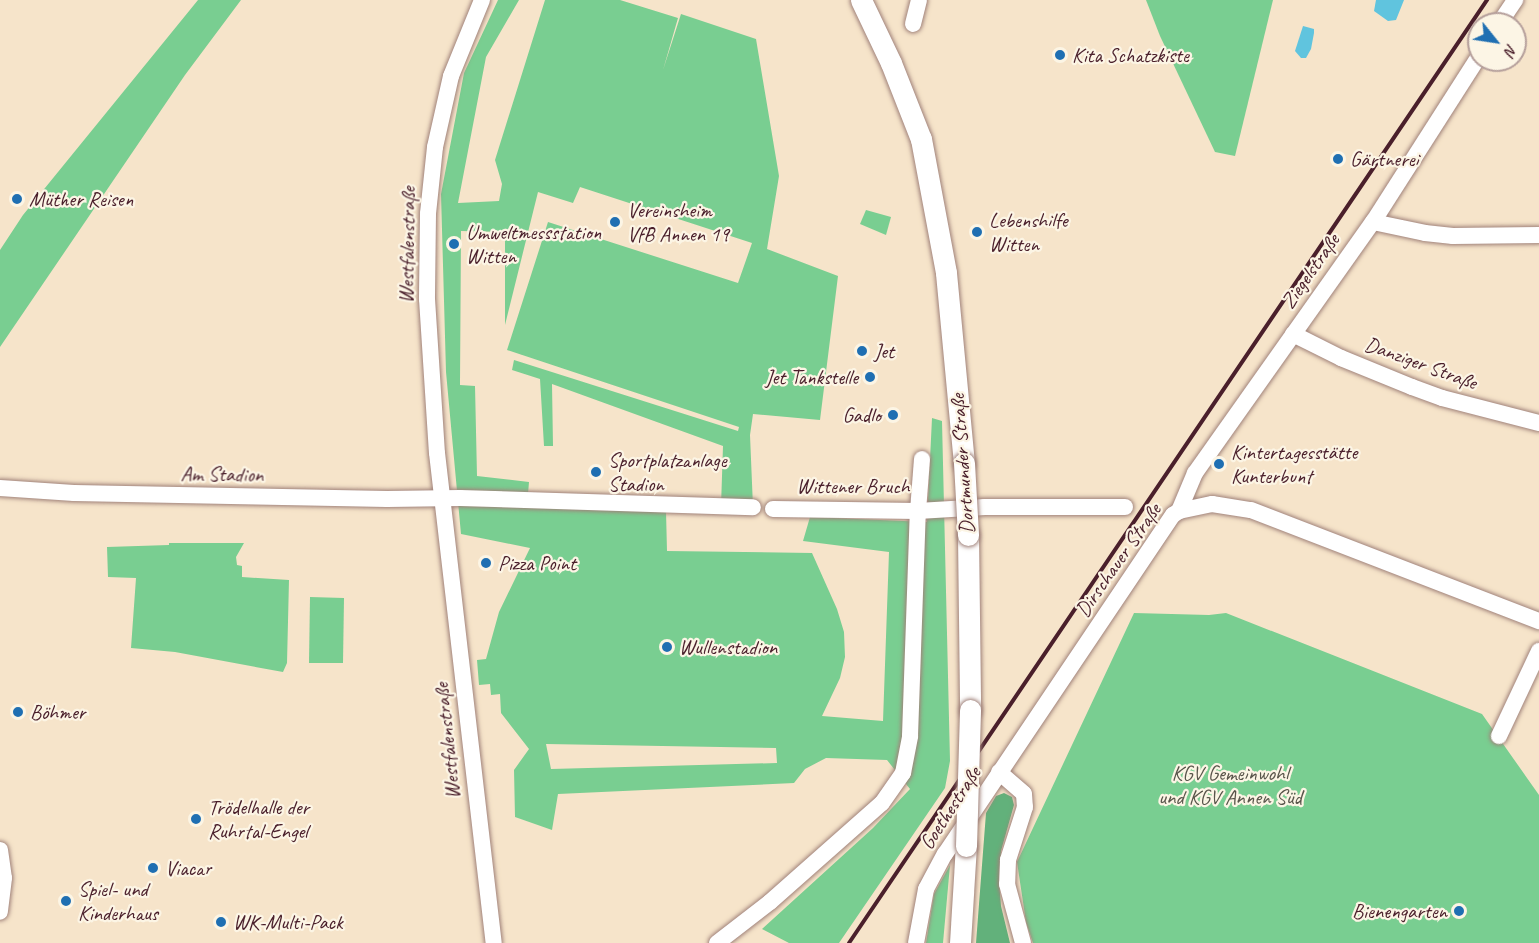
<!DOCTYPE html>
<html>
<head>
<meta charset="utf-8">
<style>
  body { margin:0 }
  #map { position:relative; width:1539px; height:943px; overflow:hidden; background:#f6e4ca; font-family:Caveat,sans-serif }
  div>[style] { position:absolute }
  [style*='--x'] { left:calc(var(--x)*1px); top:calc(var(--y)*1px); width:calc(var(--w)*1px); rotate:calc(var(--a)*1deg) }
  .green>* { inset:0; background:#79ce91 }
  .forest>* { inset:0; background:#62b17b }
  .water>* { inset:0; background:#60c4de }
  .roads { filter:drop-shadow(0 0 2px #a0827a) drop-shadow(0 0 2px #a0827a) }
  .minor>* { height:16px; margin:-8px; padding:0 8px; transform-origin:8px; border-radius:8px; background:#fff }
  .major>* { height:21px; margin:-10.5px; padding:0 10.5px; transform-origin:10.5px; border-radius:10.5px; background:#fff }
  .rail>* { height:4px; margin:-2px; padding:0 2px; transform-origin:2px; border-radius:2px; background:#4a1f2b }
  .bridges { filter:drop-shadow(0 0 2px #a0827a) drop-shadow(0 0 2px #a0827a) }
  .major-bridge>* { height:21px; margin:-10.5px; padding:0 10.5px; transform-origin:10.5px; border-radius:10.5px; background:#fff }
  .dots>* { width:16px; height:16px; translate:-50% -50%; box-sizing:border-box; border:3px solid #fcf5e5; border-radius:50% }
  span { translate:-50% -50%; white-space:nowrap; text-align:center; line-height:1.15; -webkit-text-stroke:4.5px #fcf5e5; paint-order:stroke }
  .poi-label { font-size:21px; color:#4a1f2b }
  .left { translate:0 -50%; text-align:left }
  .right { translate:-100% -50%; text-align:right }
  .street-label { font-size:21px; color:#4a1f2b }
  .park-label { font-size:21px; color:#58544a }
  .north { position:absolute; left:1467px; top:12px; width:60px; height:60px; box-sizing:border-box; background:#fcf5e5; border:2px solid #b59f9b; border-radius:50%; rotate:120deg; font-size:16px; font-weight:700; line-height:24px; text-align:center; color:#4a1f2b }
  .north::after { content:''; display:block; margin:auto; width:21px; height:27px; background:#1f6fb2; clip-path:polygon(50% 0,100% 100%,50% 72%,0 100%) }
</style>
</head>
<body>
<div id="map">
  <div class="green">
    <div style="clip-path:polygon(198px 0,241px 0,185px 75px,0 347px,0 250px,23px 215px)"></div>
    <div style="clip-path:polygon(evenodd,498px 0,519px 0,486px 57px,458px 203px,499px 201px,502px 184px,495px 160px,545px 0,620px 0,678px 18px,663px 70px,681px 14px,756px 39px,779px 176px,767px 249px,838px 276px,820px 420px,753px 414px,750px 435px,753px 507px,721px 506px,723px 446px,552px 384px,553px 446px,544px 446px,540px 379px,512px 370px,514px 360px,738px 431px,739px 427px,507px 350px,548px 222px,738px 283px,752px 243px,580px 187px,573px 203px,538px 192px,505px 325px,505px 232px,461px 231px,460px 385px,475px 386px,477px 476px,529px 482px,527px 506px,666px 511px,667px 551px,812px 553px,837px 609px,844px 632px,845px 657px,840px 678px,822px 716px,883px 721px,889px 552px,803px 541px,810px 517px,927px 522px,932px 418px,942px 421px,950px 761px,945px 788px,839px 943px,789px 943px,762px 929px,873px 828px,910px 789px,887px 760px,826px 758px,805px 769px,794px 783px,558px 794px,552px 830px,515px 817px,514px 770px,529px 749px,501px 713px,500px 694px,491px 695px,490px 684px,479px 685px,477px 660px,486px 659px,499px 612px,530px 548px,461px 534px,446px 372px,441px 194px,464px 73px,498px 0,546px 744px,776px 748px,777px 763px,551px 769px,546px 744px)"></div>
    <div style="clip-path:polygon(1146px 0,1273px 0,1235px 156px,1215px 152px,1160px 36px)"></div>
    <div style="clip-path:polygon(866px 210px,891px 217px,886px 235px,860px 224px)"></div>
    <div style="clip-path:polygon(169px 543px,244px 543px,236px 557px,237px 565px,242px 566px,242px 577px,289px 580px,287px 663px,283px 672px,175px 652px,131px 648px,136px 578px,108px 577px,107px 547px,169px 545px)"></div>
    <div style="clip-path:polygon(310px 597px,344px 598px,343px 663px,309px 663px)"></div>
    <div style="clip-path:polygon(1134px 613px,1209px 615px,1226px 613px,1482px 714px,1539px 795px,1539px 943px,1033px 943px,1026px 922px,1017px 862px)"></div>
    <div style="clip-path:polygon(950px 865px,943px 943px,926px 943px,934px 894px)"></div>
  </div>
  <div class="forest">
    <div style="clip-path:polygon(1004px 793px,1012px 797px,1014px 805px,1001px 851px,999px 880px,1001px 906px,1010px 943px,976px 943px,986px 813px,996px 796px)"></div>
  </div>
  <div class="water">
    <div style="clip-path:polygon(1376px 0,1404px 0,1396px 20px,1388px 21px,1374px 11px)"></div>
    <div style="clip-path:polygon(1303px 26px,1314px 29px,1314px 33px,1311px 49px,1306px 58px,1301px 58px,1295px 51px)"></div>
  </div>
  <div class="roads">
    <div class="minor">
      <div style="--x:482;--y:0;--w:82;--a:112.2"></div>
      <div style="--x:451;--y:76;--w:73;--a:102.7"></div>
      <div style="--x:435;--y:147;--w:67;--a:96"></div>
      <div style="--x:428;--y:214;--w:85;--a:90.7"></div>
      <div style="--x:427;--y:299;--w:154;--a:86.3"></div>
      <div style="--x:437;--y:453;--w:493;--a:83.4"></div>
      <div style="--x:913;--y:24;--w:25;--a:-76"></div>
      <div style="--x:1499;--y:24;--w:29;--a:-56"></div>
      <div style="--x:1373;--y:222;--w:53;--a:11.9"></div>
      <div style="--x:1425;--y:233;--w:28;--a:6"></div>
      <div style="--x:1453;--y:236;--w:86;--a:-0.7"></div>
      <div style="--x:1293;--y:334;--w:54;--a:26.6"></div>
      <div style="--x:1341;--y:358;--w:77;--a:22.2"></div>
      <div style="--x:1412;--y:387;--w:32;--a:20"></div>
      <div style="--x:1442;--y:398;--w:100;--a:14.5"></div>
      <div style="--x:0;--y:488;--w:74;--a:3.9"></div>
      <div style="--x:74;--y:493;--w:313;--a:1.1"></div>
      <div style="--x:387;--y:499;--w:73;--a:-0.8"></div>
      <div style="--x:460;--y:498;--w:293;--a:1.8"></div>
      <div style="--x:773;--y:509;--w:145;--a:0.8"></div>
      <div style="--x:918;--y:511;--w:52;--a:-85.6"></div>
      <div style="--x:1179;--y:511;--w:41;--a:-67.2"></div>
      <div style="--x:1195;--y:473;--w:308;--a:-54.7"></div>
      <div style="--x:1373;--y:222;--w:197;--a:-57.4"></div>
      <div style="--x:1499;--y:736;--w:94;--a:-64.8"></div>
      <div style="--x:999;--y:772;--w:33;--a:41"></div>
      <div style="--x:1024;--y:794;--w:13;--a:86"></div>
      <div style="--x:1025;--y:807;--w:56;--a:107.8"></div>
      <div style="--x:1008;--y:860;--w:24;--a:92"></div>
      <div style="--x:1007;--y:884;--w:61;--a:74.8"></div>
      <div style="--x:0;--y:850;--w:28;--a:82"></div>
      <div style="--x:4;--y:878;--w:34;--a:97"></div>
      <div style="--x:717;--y:943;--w:67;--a:-37.7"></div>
      <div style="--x:770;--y:902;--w:149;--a:-41.5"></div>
      <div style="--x:882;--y:803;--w:37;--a:-55"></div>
      <div style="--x:903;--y:773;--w:38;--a:-79"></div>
      <div style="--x:910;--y:736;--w:225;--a:-88"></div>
      <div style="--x:918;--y:511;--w:67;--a:-3.4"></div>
      <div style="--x:985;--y:507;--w:140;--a:0"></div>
      <div style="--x:916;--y:943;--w:55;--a:-79.5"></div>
      <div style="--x:926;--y:889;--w:40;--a:-62"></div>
      <div style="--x:945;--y:854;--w:409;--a:-56.1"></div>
      <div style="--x:1173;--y:515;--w:7;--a:-34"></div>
      <div style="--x:1179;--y:511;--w:34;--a:-12"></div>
      <div style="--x:1212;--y:504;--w:39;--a:9"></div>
      <div style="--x:1251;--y:510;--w:309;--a:21.1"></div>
    </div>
    <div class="major">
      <div style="--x:861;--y:0;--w:70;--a:64.5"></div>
      <div style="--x:891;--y:63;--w:82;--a:68.5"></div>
      <div style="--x:921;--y:139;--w:136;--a:79.4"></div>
      <div style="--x:946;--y:273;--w:191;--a:84.6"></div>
      <div style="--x:968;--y:535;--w:175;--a:89.3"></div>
      <div style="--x:960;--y:943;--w:97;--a:-86.5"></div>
    </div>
  </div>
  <div class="rail">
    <div style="--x:849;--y:943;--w:1139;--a:-55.92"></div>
  </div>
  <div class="bridges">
    <div class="major-bridge">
      <div style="--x:964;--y:463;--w:72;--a:86.8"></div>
      <div style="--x:966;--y:846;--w:136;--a:-88.3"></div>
    </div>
  </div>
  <div class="dots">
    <div style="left:1060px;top:55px;background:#1f6fb2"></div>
    <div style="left:1338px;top:159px;background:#1f6fb2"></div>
    <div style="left:17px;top:199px;background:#1f6fb2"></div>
    <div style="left:615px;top:222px;background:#1f6fb2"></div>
    <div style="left:977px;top:232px;background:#1f6fb2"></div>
    <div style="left:454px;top:244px;background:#1f6fb2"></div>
    <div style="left:862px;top:351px;background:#1f6fb2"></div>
    <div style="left:870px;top:377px;background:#1f6fb2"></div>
    <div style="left:893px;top:415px;background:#1f6fb2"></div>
    <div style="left:1219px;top:464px;background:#1f6fb2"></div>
    <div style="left:596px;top:472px;background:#1f6fb2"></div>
    <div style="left:486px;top:563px;background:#1f6fb2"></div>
    <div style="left:667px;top:647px;background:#1f6fb2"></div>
    <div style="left:18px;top:712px;background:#1f6fb2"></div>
    <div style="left:196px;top:819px;background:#1f6fb2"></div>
    <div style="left:153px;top:868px;background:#1f6fb2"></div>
    <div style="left:66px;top:901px;background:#1f6fb2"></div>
    <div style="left:1459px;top:911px;background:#1f6fb2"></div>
    <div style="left:221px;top:922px;background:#1f6fb2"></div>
  </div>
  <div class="poi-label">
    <span class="left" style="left:1072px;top:55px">Kita Schatzkiste</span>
    <span class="left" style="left:1350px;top:159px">Gärtnerei</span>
    <span class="left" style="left:29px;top:199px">Müther Reisen</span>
    <span class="left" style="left:627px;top:222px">Vereinsheim<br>VfB Annen 19</span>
    <span class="left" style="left:989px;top:232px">Lebenshilfe<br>Witten</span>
    <span class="left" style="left:466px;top:244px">Umweltmessstation<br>Witten</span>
    <span class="left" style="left:874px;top:351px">Jet</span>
    <span class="right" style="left:858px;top:377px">Jet Tankstelle</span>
    <span class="right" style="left:881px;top:415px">Gadlo</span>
    <span class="left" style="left:1231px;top:464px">Kintertagesstätte<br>Kunterbunt</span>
    <span class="left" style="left:608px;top:472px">Sportplatzanlage<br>Stadion</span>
    <span class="left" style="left:498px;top:563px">Pizza Point</span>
    <span class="left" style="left:679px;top:647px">Wullenstadion</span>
    <span class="left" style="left:30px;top:712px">Böhmer</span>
    <span class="left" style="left:208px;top:819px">Trödelhalle der<br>Ruhrtal-Engel</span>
    <span class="left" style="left:165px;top:868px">Viacar</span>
    <span class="left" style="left:78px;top:901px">Spiel- und<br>Kinderhaus</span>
    <span class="right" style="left:1447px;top:911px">Bienengarten</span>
    <span class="left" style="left:233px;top:922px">WK-Multi-Pack</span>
  </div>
  <div class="street-label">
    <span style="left:407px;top:245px;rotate:-89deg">Westfalenstraße</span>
    <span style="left:1310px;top:271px;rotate:-55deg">Ziegelstraße</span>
    <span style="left:1421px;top:363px;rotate:20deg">Danziger Straße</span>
    <span style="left:962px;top:464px;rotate:-94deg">Dortmunder Straße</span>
    <span style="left:222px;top:474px;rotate:1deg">Am Stadion</span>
    <span style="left:853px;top:486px">Wittener Bruch</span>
    <span style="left:1118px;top:560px;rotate:-55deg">Dirschauer Straße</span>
    <span style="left:447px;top:741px;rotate:-96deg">Westfalenstraße</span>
    <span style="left:950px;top:808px;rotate:-57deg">Goethestraße</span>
  </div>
  <div class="park-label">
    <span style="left:1230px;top:785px">KGV Gemeinwohl<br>und KGV Annen Süd</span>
  </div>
  <div class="north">N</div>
</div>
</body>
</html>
